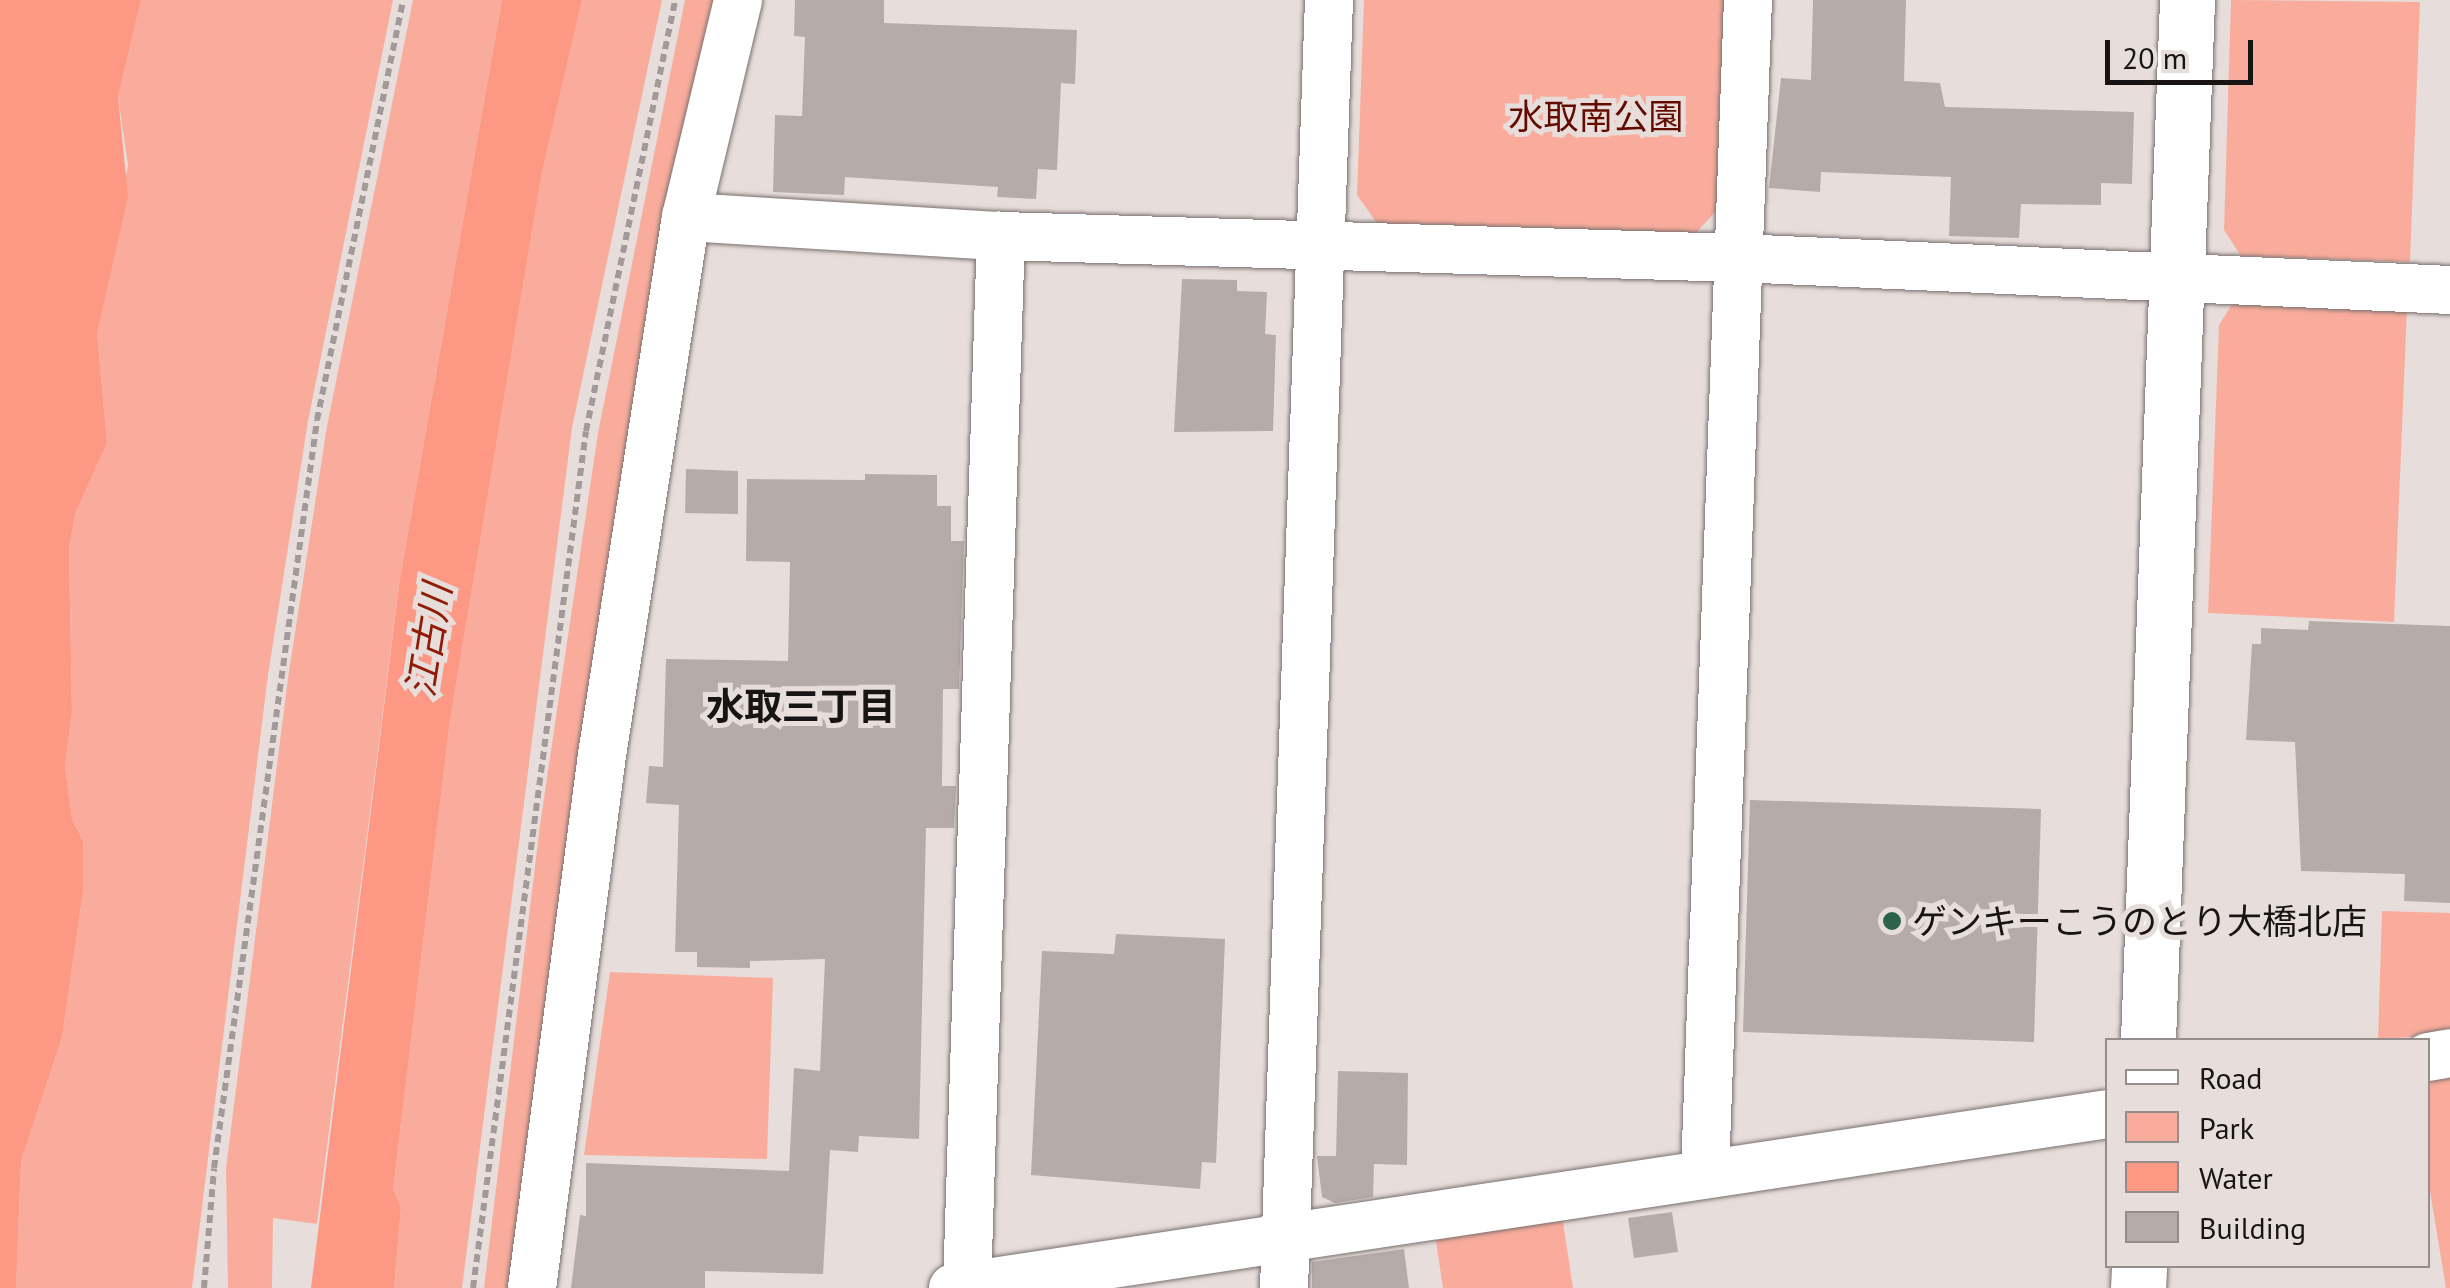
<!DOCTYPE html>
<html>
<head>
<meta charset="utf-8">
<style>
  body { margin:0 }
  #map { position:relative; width:2450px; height:1288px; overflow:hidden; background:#e7dedc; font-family:"PT Sans","Noto Sans JP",sans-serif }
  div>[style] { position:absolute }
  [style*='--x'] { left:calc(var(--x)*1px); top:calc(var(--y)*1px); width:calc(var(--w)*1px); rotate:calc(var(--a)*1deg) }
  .green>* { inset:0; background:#faac9c }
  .water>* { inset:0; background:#fc9884 }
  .building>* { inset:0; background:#b5acaa }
  .path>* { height:6px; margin-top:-3px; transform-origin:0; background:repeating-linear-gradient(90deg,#a19a99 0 8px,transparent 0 13px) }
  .roads { filter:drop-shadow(0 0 2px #79706f) drop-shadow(0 0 2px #79706f) }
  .minor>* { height:48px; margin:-24px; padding:0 24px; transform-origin:24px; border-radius:24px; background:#fff }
  .tertiary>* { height:55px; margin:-27.5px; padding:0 27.5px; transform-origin:27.5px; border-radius:27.5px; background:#fff }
  .dots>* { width:28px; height:28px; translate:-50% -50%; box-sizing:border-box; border:5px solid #e7dedc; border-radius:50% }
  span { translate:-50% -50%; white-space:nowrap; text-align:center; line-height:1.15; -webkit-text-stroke:10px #e7dedc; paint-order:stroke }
  .park-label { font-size:35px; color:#640b00 }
  .poi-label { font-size:35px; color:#171413 }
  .left { translate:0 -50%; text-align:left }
  .water-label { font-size:38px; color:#901c06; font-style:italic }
  .neighbourhood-label { font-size:38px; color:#171413; font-weight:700 }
  .legend { position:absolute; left:2105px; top:1038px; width:325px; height:230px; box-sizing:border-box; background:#e7dedc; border:2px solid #948d8c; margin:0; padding:12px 18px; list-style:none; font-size:30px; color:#171413 }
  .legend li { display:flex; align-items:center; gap:20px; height:50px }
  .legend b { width:50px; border:2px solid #948d8c }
  .scale { position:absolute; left:2105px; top:40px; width:148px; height:45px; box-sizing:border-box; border:5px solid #171413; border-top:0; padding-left:12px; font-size:30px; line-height:35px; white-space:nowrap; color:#171413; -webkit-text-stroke:8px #e7dedc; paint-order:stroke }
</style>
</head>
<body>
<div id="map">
  <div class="green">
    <div style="clip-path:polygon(141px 0,393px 0,308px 421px,268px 675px,192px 1288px,16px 1288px,21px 1161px,62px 1037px,83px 892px,83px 841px,72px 819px,65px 767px,72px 712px,69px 548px,75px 514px,107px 443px,97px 333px,128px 165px,118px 97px)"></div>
    <div style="clip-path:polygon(413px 0,502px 0,400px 579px,317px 1224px,273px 1218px,272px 1288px,228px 1288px,226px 1168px,288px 678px,327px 426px)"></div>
    <div style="clip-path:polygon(582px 0,662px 0,572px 428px,462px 1288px,394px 1288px,401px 1207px,393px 1189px,450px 720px,542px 172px)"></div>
    <div style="clip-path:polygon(685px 0,720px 0,513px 1288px,484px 1288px,540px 825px,598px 433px)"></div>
    <div style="clip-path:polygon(1364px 0,1729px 0,1718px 209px,1694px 235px,1379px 226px,1357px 195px)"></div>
    <div style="clip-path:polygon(2231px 0,2420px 2px,2410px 262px,2241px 256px,2224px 230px)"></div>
    <div style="clip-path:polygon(2234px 301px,2407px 307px,2394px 622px,2208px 613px,2219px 325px)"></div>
    <div style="clip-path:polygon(2382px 911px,2450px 913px,2450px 1033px,2378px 1040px)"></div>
    <div style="clip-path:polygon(610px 972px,773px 978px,767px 1159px,584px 1155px)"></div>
    <div style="clip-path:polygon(2450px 1075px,2450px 1288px,2446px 1288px,2428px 1179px,2428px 1079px)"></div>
    <div style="clip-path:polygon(1561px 1209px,1573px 1288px,1443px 1288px,1434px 1228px)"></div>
  </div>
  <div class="water">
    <div style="clip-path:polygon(0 0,141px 0,118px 97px,128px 196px,97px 333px,107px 443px,75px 514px,69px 548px,72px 712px,65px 767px,72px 819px,83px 841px,83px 892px,62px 1037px,21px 1161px,16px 1288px,0 1288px)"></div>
    <div style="clip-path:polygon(502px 0,582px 0,542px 172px,450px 720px,393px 1189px,401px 1207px,394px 1288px,311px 1288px,400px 579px)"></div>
  </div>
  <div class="building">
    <div style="clip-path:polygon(795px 0,884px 0,884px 23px,1077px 30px,1075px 84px,1061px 83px,1057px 170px,1038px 169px,1036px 199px,997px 197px,998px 187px,845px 177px,844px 195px,773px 192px,775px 115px,802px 116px,805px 37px,794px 36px)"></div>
    <div style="clip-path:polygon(1813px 0,1906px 0,1904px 81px,1940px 83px,1945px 107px,2134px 112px,2132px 184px,2101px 183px,2101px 205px,2021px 204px,2019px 238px,1949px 236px,1951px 177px,1821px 172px,1820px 192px,1769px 188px,1781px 78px,1811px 80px)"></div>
    <div style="clip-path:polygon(1182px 279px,1237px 280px,1237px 291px,1267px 292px,1265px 334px,1276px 335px,1273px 431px,1174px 432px)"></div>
    <div style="clip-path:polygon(686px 469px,738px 471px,738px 514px,685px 513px)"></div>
    <div style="clip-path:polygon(865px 474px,937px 475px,937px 506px,951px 506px,951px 541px,964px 541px,959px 689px,943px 689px,942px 786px,956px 786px,954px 828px,926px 828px,919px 1139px,859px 1136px,858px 1152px,830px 1150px,823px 1274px,705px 1271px,705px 1288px,571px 1288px,580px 1215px,586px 1216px,586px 1163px,789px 1171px,794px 1068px,820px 1071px,825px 959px,750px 961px,750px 968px,697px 967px,697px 952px,675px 952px,679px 805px,646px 803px,649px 766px,663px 767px,666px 659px,788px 661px,790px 562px,746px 561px,747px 479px,865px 480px)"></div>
    <div style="clip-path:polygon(2309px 621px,2450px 626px,2450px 903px,2404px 901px,2405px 874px,2301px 871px,2295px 742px,2246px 740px,2252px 644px,2261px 644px,2261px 628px,2308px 630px)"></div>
    <div style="clip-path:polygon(1750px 800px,2041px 809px,2034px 1042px,1743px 1032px)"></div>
    <div style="clip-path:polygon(1116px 934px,1225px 939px,1216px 1163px,1202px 1162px,1200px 1189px,1031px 1175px,1042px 951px,1114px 954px)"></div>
    <div style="clip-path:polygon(1338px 1071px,1408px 1073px,1407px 1165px,1374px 1164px,1373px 1197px,1335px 1203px,1322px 1197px,1317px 1156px,1336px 1156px)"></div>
    <div style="clip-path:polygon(1672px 1212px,1678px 1252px,1634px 1258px,1628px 1218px)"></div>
    <div style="clip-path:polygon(1404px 1249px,1409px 1288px,1312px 1288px,1312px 1262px)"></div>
  </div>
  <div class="path">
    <div style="--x:204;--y:1288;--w:120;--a:-85.2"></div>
    <div style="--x:214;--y:1168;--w:755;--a:-82.16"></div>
    <div style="--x:317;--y:420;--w:429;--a:-78.4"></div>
    <div style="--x:473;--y:1288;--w:864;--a:-82.49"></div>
    <div style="--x:586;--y:431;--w:440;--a:-78.3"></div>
  </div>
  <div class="roads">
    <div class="minor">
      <div style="--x:686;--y:217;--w:316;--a:3.5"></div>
      <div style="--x:1001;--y:236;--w:737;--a:1.71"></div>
      <div style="--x:1738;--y:258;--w:713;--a:2.57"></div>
      <div style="--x:2428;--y:1057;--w:22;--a:-10"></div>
      <div style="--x:1705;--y:1172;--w:1173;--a:-87.9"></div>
      <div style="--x:967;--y:1286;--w:1051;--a:-88.15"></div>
      <div style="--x:532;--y:1288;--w:538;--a:-82.52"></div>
      <div style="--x:602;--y:755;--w:545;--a:-81.13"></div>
      <div style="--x:686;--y:217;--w:223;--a:-76.5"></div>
      <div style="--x:953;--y:1288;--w:1168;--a:-8.57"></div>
      <div style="--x:1284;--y:1288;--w:1289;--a:-88"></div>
    </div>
    <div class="tertiary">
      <div style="--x:2148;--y:1040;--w:1041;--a:-87.85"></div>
      <div style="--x:2138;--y:1288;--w:22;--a:-87"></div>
    </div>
  </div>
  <div class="dots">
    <div style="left:1892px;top:921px;background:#2c634a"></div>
  </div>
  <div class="park-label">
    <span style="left:1596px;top:116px">水取南公園</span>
  </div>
  <div class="poi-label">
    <span class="left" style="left:1912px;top:921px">ゲンキーこうのとり大橋北店</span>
  </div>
  <div class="water-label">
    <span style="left:428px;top:640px;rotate:-81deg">江古川</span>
  </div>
  <div class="neighbourhood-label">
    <span style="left:801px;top:706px">水取三丁目</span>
  </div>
  <ul class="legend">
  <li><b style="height:12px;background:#fff"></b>Road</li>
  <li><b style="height:28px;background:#faac9c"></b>Park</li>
  <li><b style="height:28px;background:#fc9884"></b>Water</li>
  <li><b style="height:28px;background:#b5acaa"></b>Building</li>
  </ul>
  <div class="scale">20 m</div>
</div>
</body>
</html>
